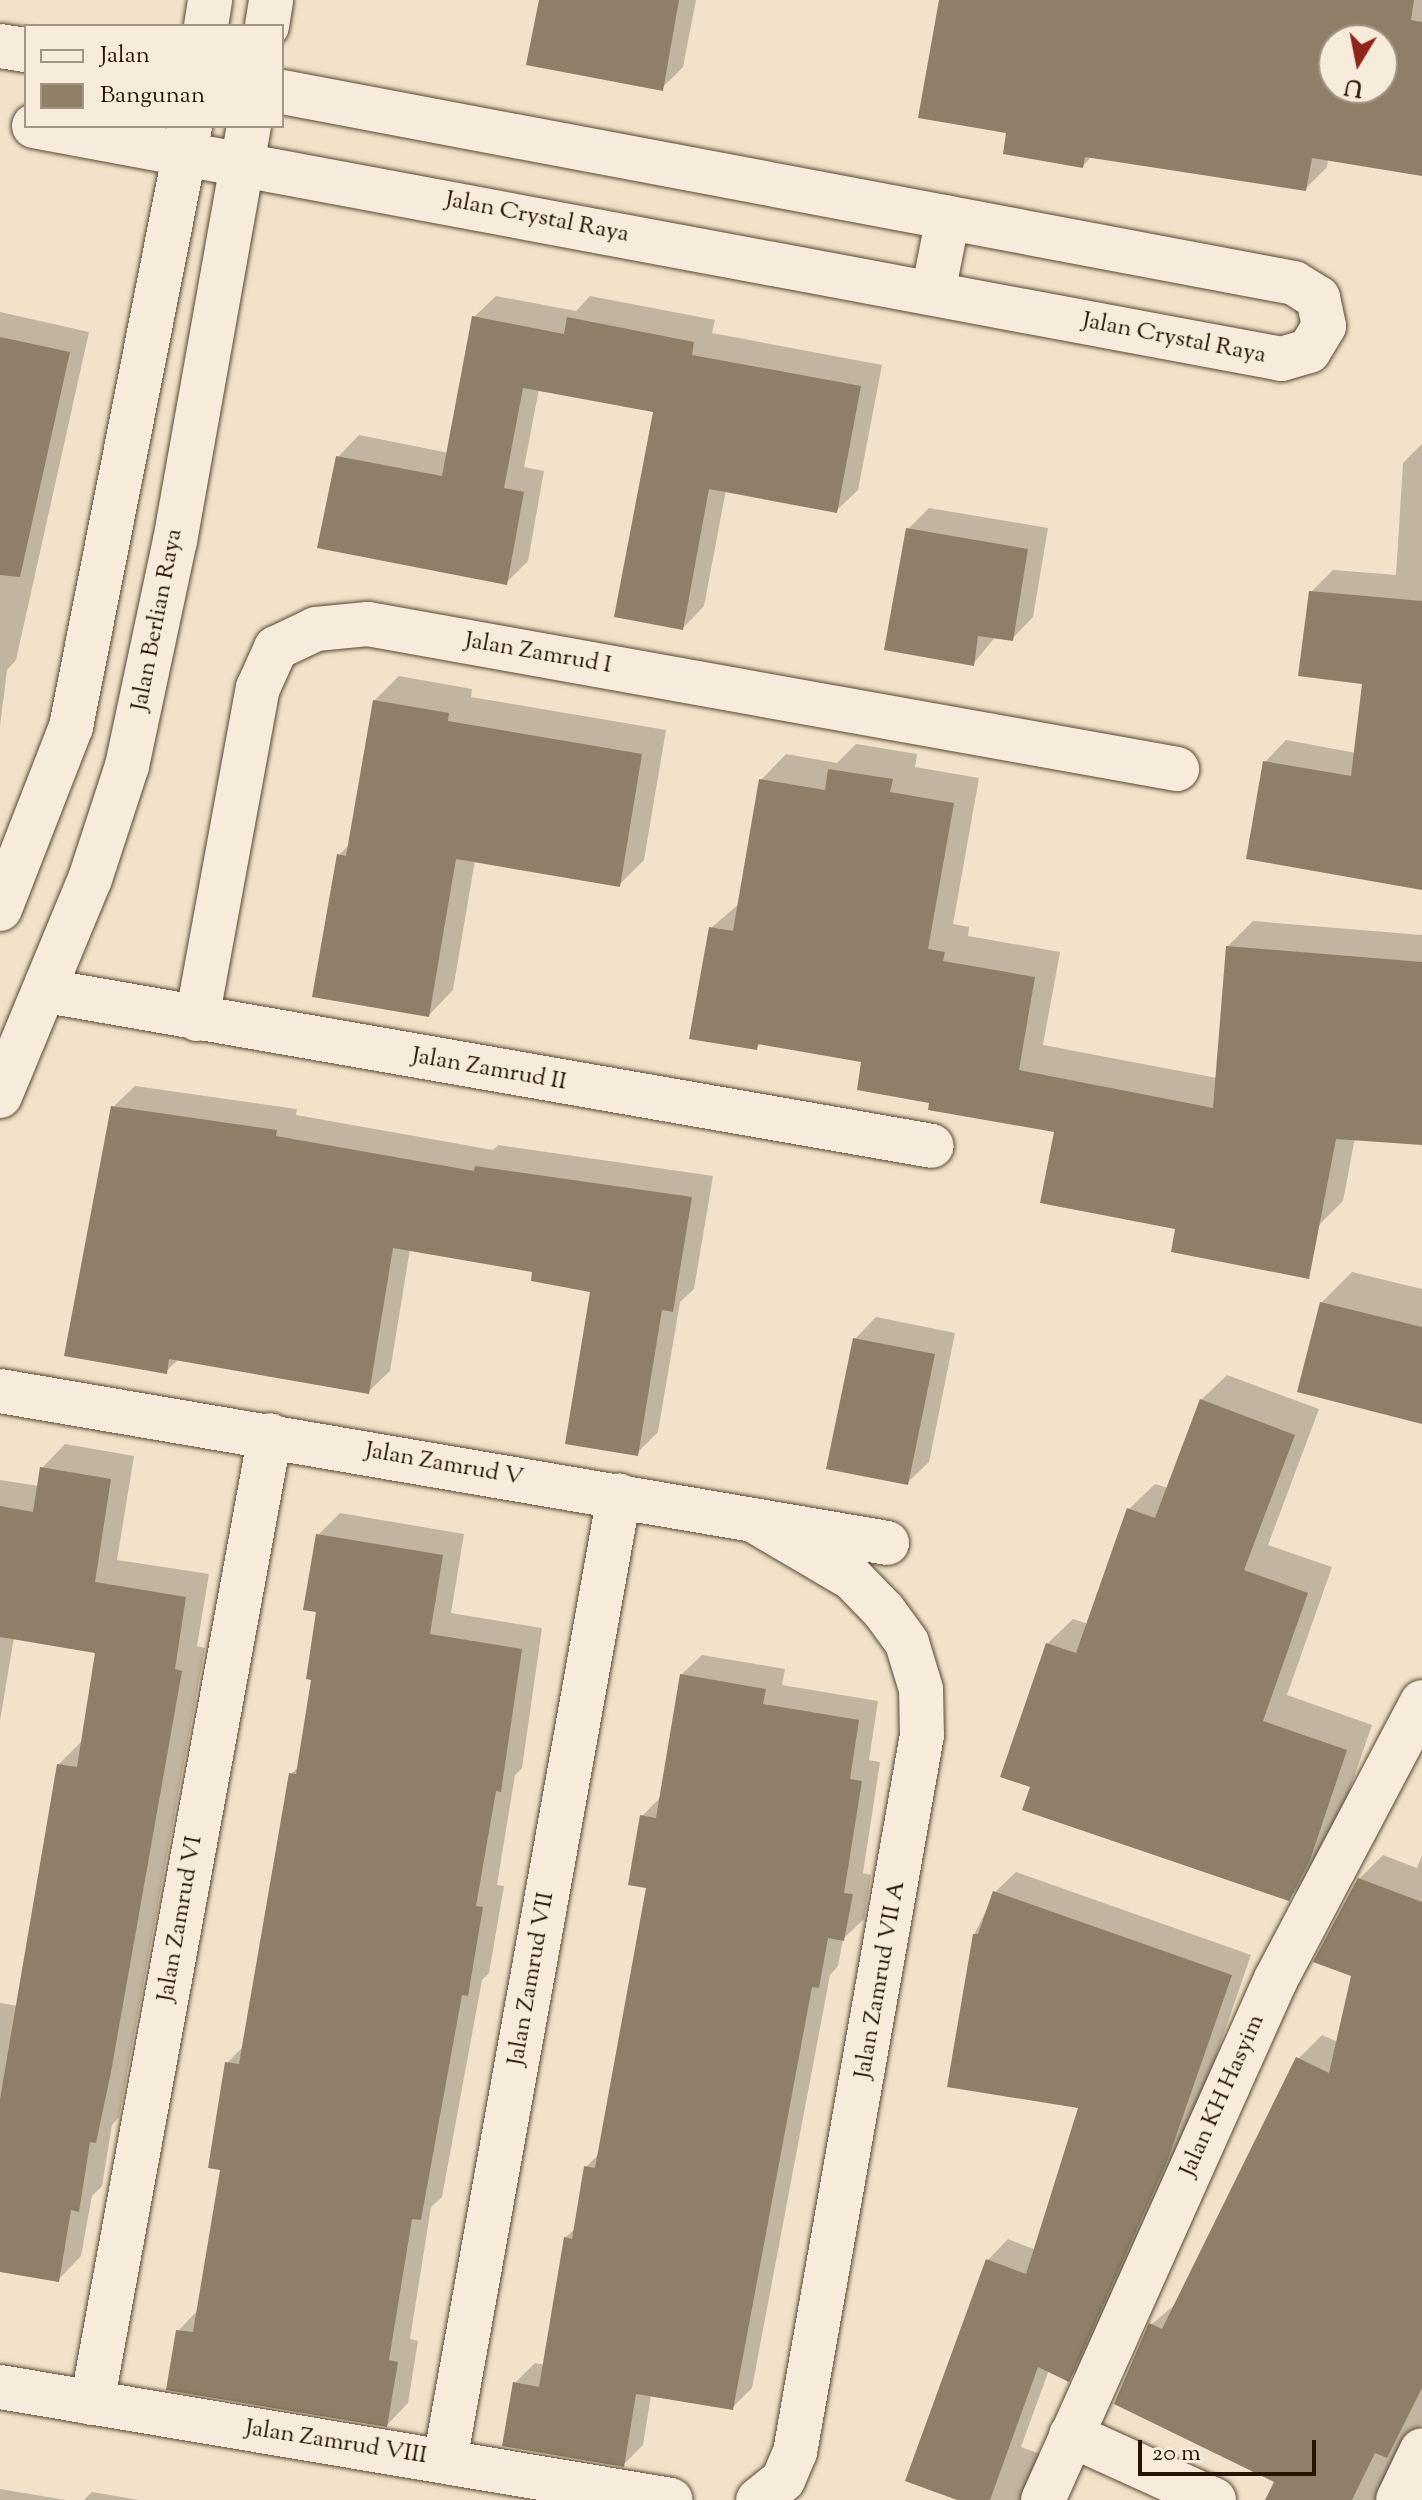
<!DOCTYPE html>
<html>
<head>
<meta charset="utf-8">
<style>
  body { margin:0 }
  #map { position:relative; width:1422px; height:2500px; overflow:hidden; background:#f2e2c9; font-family:"Sorts Mill Goudy",serif }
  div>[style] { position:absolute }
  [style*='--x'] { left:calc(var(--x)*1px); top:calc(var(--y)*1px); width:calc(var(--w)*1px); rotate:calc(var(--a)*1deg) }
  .shadow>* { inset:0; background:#0003 }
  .building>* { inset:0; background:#8f7f69 }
  .roads { filter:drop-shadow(0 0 2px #584832) drop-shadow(0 0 2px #584832) }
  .minor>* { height:44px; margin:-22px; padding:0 22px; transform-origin:22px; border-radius:22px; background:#f7ecdc }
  span { translate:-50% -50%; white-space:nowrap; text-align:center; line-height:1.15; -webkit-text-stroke:6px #f7ecdc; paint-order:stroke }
  .street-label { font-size:24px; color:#241400 }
  .legend { position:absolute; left:24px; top:24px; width:260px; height:104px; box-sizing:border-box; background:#f7ecdc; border:2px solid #a39684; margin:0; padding:10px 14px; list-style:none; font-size:24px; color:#241400 }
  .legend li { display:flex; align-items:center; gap:16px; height:40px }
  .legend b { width:40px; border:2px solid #a39684 }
  .north { position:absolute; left:1318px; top:24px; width:80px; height:80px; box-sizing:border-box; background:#f7ecdc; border:2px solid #a39684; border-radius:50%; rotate:190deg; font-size:22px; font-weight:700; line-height:32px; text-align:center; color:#241400 }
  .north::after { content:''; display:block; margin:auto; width:28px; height:36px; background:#8f2418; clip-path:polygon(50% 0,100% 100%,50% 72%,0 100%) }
  .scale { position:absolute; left:1138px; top:2440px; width:178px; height:36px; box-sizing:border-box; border:4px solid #241400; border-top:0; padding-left:10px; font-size:24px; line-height:28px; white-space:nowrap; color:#241400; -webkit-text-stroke:6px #f7ecdc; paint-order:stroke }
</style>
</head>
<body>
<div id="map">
  <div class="shadow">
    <div style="clip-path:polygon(541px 0,696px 0,683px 67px,662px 88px)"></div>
    <div style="clip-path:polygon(evenodd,941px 0,1422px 0,1422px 174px,1328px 159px,1327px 167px,1305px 189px,1092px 156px,1083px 166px,1009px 132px,941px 0,1334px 40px,1382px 40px,1382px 88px,1334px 88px,1334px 40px)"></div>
    <div style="clip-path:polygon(496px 296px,576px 311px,590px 296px,715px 320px,712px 333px,882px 365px,858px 490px,836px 511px,726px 490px,704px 606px,683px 628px,655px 410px,539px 389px,524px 467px,544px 471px,528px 561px,506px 583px,338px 457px,359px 435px,449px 453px,474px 317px)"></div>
    <div style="clip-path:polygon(0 312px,89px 332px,16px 660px,7px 670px,0 726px)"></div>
    <div style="clip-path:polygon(1422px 444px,1422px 888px,1265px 762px,1286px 740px,1356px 753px,1364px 683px,1311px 592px,1333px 570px,1396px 575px,1403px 463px)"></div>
    <div style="clip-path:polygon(929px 508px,1048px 528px,1033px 617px,1012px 639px,996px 636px,973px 664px,908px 529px)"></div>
    <div style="clip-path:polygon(399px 676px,472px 689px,471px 697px,666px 730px,644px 860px,619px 885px,475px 860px,453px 990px,429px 1015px,339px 855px,350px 844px,374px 701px)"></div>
    <div style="clip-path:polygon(856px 744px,917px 754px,915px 767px,979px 778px,953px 924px,969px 927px,968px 936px,1060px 952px,1043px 1045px,1217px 1078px,1227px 947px,1253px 921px,1422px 935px,1422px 1143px,1355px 1138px,1343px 1201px,1318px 1226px,1177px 1228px,1056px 1130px,932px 1101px,864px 1061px,761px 1043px,756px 1048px,711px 928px,740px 903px,761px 780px,786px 754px,837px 763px)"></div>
    <div style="clip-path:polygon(135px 1086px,297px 1109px,296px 1115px,493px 1150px,498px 1145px,713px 1176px,694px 1289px,680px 1302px,658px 1432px,637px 1453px,593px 1290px,534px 1271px,410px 1249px,390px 1371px,368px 1392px,179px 1359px,166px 1371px,113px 1107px)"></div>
    <div style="clip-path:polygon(1352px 1272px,1422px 1289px,1422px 1422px,1321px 1303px)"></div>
    <div style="clip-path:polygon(876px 1317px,955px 1333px,929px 1462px,907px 1483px,855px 1339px)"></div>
    <div style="clip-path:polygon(1227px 1375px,1319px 1409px,1268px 1545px,1332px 1567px,1287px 1695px,1372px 1725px,1335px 1832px,1314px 1873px,1288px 1899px,1033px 1786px,1047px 1644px,1073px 1619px,1089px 1624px,1129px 1509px,1155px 1484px,1168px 1488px,1201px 1400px)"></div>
    <div style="clip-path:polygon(65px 1444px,134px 1456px,117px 1560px,209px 1574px,197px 1646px,205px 1648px,119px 2117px,112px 2125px,102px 2186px,92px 2196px,81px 2256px,58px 2280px,0 2270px,0 2003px,18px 2006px,58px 1765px,83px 1740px,97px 1651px,14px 1637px,0 1721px,0 1480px,39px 1486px,42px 1468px)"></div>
    <div style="clip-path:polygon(340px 1513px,464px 1534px,451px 1613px,542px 1628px,522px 1768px,515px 1775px,497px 1885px,504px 1886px,489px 1973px,482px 1980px,442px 2197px,431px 2207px,410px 2339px,418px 2341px,408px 2403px,387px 2425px,178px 2331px,198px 2310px,222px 2168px,227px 2063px,244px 2046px,291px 1774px,300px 1766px,314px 1679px,318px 1535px)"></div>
    <div style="clip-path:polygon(702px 1655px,785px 1669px,782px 1685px,878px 1701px,869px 1760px,880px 1762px,863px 1873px,871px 1875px,864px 1919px,843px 1939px,838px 1966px,830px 1975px,752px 2388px,732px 2408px,651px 2395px,643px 2445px,623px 2465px,515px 2383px,535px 2363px,545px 2365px,565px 2238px,576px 2228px,586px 2167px,599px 2154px,648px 1886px,642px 1816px,662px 1796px,682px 1674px)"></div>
    <div style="clip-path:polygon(1383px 1855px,1417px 1868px,1422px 1855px,1422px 2423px,1396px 2478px,1422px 2500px,1279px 2500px,1276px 2481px,1151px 2325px,1178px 2302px,1298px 2059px,1322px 2035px,1338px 2042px,1354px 1975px,1359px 1879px)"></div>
    <div style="clip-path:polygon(1016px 1872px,1251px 1955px,1188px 2137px,1089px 2359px,1068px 2379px,1049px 2370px,1021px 2447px,1046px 2456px,1037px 2500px,963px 2500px,988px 2260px,1008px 2239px,1036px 2250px,1081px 2107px,974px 1935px,995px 1892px)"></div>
    <div style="clip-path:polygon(0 2489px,66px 2500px,0 2500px)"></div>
    <div style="clip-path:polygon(92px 2492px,139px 2500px,84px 2500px)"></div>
  </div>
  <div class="building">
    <div style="clip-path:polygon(539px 0,679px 0,663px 91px,526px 65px)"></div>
    <div style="clip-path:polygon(evenodd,939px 0,1414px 0,1411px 20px,1422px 22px,1422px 176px,1312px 158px,1306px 191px,1085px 157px,1083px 168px,1003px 154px,1006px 133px,918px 118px,939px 0,1334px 40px,1382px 40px,1382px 88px,1334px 88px,1334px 40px)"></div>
    <div style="clip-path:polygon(472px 316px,564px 334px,567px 317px,694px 342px,692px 355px,861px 386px,837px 513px,709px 489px,683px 630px,614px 617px,653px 412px,523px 388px,504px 488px,524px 492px,507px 585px,317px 548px,336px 456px,442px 476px)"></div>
    <div style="clip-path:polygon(0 337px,70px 352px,20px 577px,0 575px)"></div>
    <div style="clip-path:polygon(906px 528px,1028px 549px,1013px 641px,978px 636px,974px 666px,884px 650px)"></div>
    <div style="clip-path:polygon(1309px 591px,1422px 601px,1422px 890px,1246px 859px,1263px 761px,1351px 776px,1362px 684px,1298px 676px)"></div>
    <div style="clip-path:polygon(373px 700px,449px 713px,448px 721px,642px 754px,620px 887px,456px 859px,429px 1017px,312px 997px,337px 854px,346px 856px)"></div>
    <div style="clip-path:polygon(828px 769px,893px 779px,890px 792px,954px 803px,928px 949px,945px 952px,943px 961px,1035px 977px,1019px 1070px,1213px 1108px,1226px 946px,1422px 962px,1422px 1145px,1336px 1139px,1309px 1279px,1171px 1252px,1175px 1229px,1040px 1203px,1054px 1132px,928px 1110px,929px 1103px,857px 1090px,861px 1062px,758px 1044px,757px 1050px,689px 1039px,709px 927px,733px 931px,759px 779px,825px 790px)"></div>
    <div style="clip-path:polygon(111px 1106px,277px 1130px,276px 1136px,474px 1171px,475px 1166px,692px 1197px,673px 1312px,662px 1310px,638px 1456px,565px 1444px,590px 1292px,531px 1281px,532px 1272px,393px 1248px,369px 1394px,169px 1359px,167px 1374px,64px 1356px)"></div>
    <div style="clip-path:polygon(1320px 1302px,1422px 1327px,1422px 1424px,1297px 1392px)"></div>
    <div style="clip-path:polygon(853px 1338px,935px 1354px,908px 1485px,826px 1469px)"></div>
    <div style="clip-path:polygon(1200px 1399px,1295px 1435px,1244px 1570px,1308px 1593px,1263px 1721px,1347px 1750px,1310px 1860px,1289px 1901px,1022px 1810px,1030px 1787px,1000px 1777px,1046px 1643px,1076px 1653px,1127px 1508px,1155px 1518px)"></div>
    <div style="clip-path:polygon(40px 1467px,111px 1479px,95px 1582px,186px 1597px,175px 1669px,182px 1671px,111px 2072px,96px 2143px,90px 2142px,79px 2212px,71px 2210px,59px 2282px,0 2272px,0 2099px,57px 1764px,77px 1767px,95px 1653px,0 1637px,0 1506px,33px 1512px)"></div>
    <div style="clip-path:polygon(316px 1534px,443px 1555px,430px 1634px,522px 1649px,501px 1792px,496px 1791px,476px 1906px,483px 1907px,468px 1996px,462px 1995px,421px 2220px,412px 2219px,389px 2360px,398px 2362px,387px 2427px,166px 2390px,176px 2330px,193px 2332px,220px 2170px,208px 2168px,225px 2062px,239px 2064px,289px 1773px,296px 1774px,311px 1680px,306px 1679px,316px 1612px,303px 1610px)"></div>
    <div style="clip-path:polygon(680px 1674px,766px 1689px,763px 1704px,859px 1720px,850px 1779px,862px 1781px,844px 1893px,853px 1894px,844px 1941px,828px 1938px,819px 1988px,812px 1987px,733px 2410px,636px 2394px,624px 2467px,502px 2446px,513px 2382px,539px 2387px,564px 2237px,572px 2239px,584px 2166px,595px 2168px,646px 1888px,628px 1885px,640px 1815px,656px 1818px)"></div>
    <div style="clip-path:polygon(1358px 1878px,1422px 1902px,1422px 2388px,1387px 2458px,1375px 2453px,1352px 2500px,1265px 2500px,1274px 2482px,1114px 2404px,1149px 2323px,1162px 2329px,1296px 2057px,1329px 2073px,1351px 1976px,1313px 1962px)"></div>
    <div style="clip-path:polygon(993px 1891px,1232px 1975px,1168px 2159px,1069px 2382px,1038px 2367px,990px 2500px,957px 2500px,905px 2481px,986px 2259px,1026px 2274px,1078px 2108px,947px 2087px,973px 1934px,978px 1934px)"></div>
  </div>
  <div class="roads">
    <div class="minor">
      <div style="--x:206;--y:26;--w:26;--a:-81"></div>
      <div style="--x:267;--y:26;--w:26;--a:-81"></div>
      <div style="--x:0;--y:46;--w:26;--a:9"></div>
      <div style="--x:34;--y:126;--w:1269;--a:10.58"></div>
      <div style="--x:1281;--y:359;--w:29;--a:-16"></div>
      <div style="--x:1309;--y:351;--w:29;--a:-59"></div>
      <div style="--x:1324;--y:326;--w:29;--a:-102"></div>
      <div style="--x:1318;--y:298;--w:28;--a:-148"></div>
      <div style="--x:1294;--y:283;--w:1030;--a:-169.31"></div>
      <div style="--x:933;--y:293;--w:77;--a:-78.8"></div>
      <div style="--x:0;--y:909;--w:195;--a:-68.7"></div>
      <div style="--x:71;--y:727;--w:613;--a:-78.8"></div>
      <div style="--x:47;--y:991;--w:898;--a:9.93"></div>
      <div style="--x:197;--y:1019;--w:337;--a:-79.6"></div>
      <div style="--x:258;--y:688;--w:44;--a:-65.8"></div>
      <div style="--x:276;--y:648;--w:44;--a:-25.4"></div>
      <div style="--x:316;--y:629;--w:52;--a:-5.5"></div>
      <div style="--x:368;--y:624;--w:822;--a:10.16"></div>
      <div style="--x:0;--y:1096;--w:235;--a:-67.5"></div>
      <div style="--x:90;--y:879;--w:119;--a:-71.9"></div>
      <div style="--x:127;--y:766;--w:230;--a:-78"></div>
      <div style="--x:175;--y:541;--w:422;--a:-79.9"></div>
      <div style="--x:0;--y:1391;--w:900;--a:9.72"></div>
      <div style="--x:753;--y:1520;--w:115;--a:30.4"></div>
      <div style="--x:852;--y:1578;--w:46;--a:45.9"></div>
      <div style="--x:884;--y:1611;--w:39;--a:54"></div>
      <div style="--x:907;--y:1643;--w:48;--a:73.1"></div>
      <div style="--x:921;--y:1689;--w:46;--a:88.8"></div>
      <div style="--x:922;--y:1735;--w:728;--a:100.04"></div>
      <div style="--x:795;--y:2452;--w:30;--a:113"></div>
      <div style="--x:783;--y:2480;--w:32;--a:141"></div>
      <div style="--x:0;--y:2387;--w:680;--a:9.56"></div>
      <div style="--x:92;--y:2403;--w:984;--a:-79.58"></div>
      <div style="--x:1071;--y:2435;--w:157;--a:24.4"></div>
      <div style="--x:445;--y:2461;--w:981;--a:-79.78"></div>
      <div style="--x:1043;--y:2500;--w:571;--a:-65.91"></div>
      <div style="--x:1276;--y:1979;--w:313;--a:-62.2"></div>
      <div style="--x:1398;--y:2500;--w:55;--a:-64.4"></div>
    </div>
  </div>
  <div class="street-label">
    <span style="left:537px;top:218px;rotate:11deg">Jalan Crystal Raya</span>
    <span style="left:1174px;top:339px;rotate:11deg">Jalan Crystal Raya</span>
    <span style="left:158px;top:620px;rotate:-79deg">Jalan Berlian Raya</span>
    <span style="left:538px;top:654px;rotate:10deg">Jalan Zamrud I</span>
    <span style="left:489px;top:1070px;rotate:10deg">Jalan Zamrud II</span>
    <span style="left:444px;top:1465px;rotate:10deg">Jalan Zamrud V</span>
    <span style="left:181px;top:1919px;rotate:-80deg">Jalan Zamrud VI</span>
    <span style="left:532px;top:1979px;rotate:-80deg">Jalan Zamrud VII</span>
    <span style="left:881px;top:1980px;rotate:-80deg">Jalan Zamrud VII A</span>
    <span style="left:1223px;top:2096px;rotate:-66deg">Jalan KH Hasyim</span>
    <span style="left:336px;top:2443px;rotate:9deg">Jalan Zamrud VIII</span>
  </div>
  <ul class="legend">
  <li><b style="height:10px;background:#f7ecdc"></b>Jalan</li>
  <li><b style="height:22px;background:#8f7f69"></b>Bangunan</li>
  </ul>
  <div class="north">U</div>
  <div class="scale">20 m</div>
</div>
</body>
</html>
